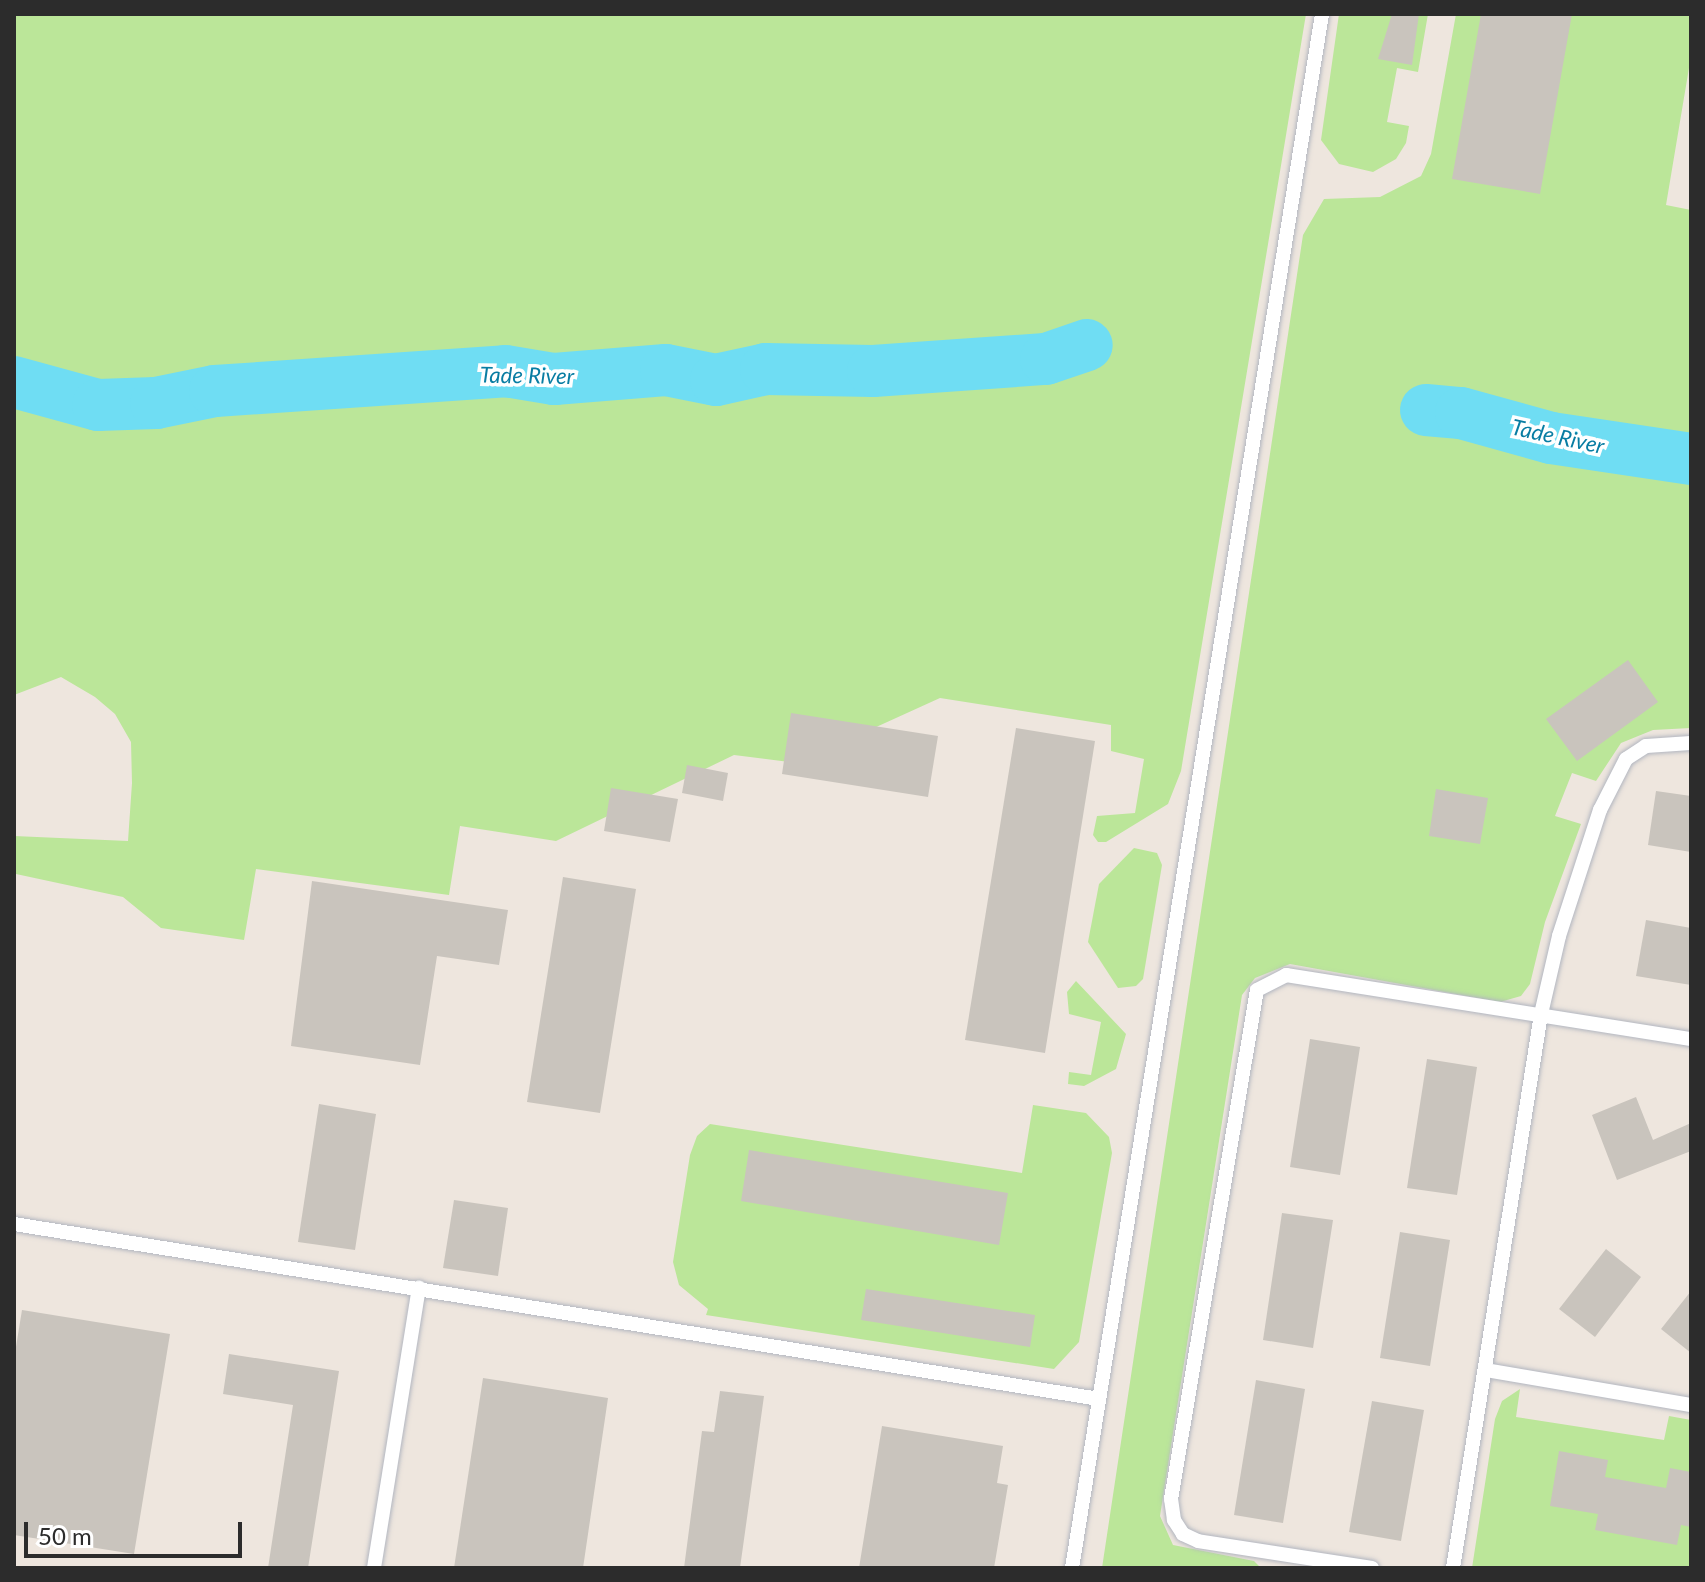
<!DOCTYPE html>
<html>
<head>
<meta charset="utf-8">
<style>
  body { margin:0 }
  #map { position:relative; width:1705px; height:1582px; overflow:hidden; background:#eee6de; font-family:Lato,sans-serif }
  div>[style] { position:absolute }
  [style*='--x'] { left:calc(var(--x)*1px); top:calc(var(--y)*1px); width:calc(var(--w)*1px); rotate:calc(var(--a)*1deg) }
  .green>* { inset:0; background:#bbe699 }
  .river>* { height:52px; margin:-26px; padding:0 26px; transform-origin:26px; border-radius:26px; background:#6fddf3 }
  .building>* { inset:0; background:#c9c4bd }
  .roads { filter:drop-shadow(0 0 2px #b2b6c0) drop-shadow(0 0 2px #b2b6c0) }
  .service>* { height:14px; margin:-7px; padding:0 7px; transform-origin:7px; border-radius:7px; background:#fff }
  span { translate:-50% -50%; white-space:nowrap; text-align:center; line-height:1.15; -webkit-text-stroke:7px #fff; paint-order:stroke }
  .water-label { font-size:22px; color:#097da3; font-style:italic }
  .frame { position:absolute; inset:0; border:16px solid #2c2c2c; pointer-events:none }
  .scale { position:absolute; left:24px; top:1522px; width:218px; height:36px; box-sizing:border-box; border:4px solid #2c2c2c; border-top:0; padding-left:10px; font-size:24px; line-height:28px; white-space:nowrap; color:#2c2c2c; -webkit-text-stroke:6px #fff; paint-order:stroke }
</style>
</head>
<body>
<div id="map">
  <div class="green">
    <div style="clip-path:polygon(14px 14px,1306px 14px,1181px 771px,1168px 804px,1106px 842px,1098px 842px,1093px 835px,1097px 816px,1135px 813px,1144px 759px,1111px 751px,1111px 725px,940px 698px,797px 763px,734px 755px,556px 841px,460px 826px,449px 895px,256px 869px,244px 940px,161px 928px,123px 897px,16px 874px,14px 836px,128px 841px,132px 783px,131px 742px,115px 714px,95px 697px,61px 677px,14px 695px)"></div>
    <div style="clip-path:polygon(1339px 14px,1428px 14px,1418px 72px,1397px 68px,1387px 122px,1409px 126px,1406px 143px,1396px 159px,1373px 172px,1339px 164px,1321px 140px)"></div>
    <div style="clip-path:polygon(1456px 14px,1691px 14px,1691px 56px,1666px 205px,1691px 210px,1691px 728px,1653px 730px,1621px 743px,1596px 781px,1572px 773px,1555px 816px,1581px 824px,1545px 922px,1530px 984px,1521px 996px,1500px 1002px,1290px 964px,1255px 978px,1242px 995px,1160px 1516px,1173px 1545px,1254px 1561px,1261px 1568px,1102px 1568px,1303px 235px,1324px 199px,1380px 197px,1421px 176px,1431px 154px)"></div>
    <div style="clip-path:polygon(1134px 848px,1157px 853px,1162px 865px,1143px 979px,1136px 986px,1118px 988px,1088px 942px,1099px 884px)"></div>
    <div style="clip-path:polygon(1076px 981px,1126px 1034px,1116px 1069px,1084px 1086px,1068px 1084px,1069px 1072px,1091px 1075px,1101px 1022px,1069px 1014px,1067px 992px)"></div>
    <div style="clip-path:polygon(1033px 1105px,1086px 1113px,1109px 1137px,1112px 1153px,1079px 1342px,1054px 1369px,706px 1315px,708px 1309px,679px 1285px,673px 1262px,690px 1155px,697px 1136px,710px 1124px,1022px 1173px)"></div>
    <div style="clip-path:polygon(1520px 1389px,1516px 1417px,1664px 1440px,1669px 1416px,1691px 1420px,1691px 1568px,1472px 1568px,1495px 1419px,1502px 1401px)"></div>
  </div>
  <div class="river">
    <div style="--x:14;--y:382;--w:87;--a:15.3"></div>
    <div style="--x:98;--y:405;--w:58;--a:-2"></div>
    <div style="--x:156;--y:403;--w:60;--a:-11.5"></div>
    <div style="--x:215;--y:391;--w:291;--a:-3.9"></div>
    <div style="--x:505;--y:371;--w:50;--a:9.3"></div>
    <div style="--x:554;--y:379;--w:112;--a:-4.6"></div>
    <div style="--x:666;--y:370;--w:51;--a:11.3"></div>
    <div style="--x:716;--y:380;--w:51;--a:-12.4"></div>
    <div style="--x:766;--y:369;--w:107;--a:1.1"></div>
    <div style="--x:873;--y:371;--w:173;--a:-4"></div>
    <div style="--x:1046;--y:359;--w:43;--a:-18.9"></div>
    <div style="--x:1426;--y:410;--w:35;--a:5"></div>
    <div style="--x:1461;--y:413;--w:93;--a:15.5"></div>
    <div style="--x:1551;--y:438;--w:142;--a:8.5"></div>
  </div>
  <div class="building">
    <div style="clip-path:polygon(1392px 14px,1419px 14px,1412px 65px,1378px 59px)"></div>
    <div style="clip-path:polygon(1481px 14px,1572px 14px,1540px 194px,1452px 179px)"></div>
    <div style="clip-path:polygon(1628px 660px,1658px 702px,1577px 761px,1546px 719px)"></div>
    <div style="clip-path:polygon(791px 713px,938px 736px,928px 797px,782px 774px)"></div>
    <div style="clip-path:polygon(1016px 728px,1095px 741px,1045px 1053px,965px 1040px)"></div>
    <div style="clip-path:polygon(687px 765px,728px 773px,723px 801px,682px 793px)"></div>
    <div style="clip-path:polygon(611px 788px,678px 799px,670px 842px,604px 831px)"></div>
    <div style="clip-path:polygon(1436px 789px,1488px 798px,1480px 844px,1429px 836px)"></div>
    <div style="clip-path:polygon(1656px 791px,1691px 796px,1691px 852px,1648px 845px)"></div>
    <div style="clip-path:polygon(563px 877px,636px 889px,600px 1113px,527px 1102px)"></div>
    <div style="clip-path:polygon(312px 881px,508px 910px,499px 965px,437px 956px,420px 1065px,291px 1046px)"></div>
    <div style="clip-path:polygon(1646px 920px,1691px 928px,1691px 985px,1636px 976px)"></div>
    <div style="clip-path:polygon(1310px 1039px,1360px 1047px,1340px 1175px,1290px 1167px)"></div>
    <div style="clip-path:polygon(1427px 1059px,1477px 1067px,1457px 1195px,1407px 1188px)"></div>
    <div style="clip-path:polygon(1636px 1097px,1653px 1140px,1691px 1123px,1691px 1151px,1617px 1180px,1592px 1115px)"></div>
    <div style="clip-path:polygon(319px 1104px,376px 1114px,355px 1250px,298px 1242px)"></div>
    <div style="clip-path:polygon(749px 1150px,1008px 1193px,999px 1245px,741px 1201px)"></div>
    <div style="clip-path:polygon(454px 1200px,508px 1208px,498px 1276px,443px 1268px)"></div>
    <div style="clip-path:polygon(1282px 1213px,1333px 1220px,1313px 1348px,1263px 1340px)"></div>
    <div style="clip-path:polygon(1400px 1232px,1450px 1240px,1430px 1366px,1380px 1358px)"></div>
    <div style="clip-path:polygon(1606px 1249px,1641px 1277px,1595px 1337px,1559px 1309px)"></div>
    <div style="clip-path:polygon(866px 1289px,1035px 1315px,1030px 1347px,861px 1320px)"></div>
    <div style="clip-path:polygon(1691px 1291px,1691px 1353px,1661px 1329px)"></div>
    <div style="clip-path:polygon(22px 1310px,170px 1334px,134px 1554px,14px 1535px,14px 1359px)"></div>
    <div style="clip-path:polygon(229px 1354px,339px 1371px,308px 1568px,268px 1568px,293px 1405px,223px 1394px)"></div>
    <div style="clip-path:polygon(483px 1378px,608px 1398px,583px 1568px,454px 1568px)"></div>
    <div style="clip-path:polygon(1256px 1380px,1305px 1389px,1283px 1523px,1234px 1515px)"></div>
    <div style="clip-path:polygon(720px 1391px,764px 1396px,740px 1568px,684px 1568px,702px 1431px,714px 1432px)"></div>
    <div style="clip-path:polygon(1372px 1401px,1424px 1410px,1401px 1541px,1349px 1532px)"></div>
    <div style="clip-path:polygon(882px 1426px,1003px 1446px,997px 1483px,1008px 1485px,994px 1568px,859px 1568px)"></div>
    <div style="clip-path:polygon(1559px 1451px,1608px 1460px,1605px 1477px,1666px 1488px,1670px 1468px,1691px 1472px,1691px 1527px,1681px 1525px,1677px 1545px,1595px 1530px,1598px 1514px,1550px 1506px)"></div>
  </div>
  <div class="roads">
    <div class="service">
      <div style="--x:14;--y:1224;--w:1099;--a:9.16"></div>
      <div style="--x:1486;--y:1370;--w:208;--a:9.7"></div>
      <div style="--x:374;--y:1568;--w:284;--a:-80.9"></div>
      <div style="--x:1072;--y:1568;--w:1574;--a:-80.86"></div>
      <div style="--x:1372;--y:1568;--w:176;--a:-171.2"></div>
      <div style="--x:1198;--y:1541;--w:17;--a:-155"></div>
      <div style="--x:1183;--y:1534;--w:17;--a:-123"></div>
      <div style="--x:1174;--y:1520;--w:21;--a:-98"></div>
      <div style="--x:1171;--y:1499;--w:516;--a:-80.41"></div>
      <div style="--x:1257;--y:990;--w:33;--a:-27"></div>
      <div style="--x:1286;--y:975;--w:410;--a:9"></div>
      <div style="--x:1453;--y:1568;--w:561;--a:-80.97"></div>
      <div style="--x:1541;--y:1014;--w:80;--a:-77"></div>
      <div style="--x:1559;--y:936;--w:133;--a:-72"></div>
      <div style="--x:1600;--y:810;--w:57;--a:-63"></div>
      <div style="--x:1626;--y:759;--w:24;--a:-33"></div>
      <div style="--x:1646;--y:746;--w:45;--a:-3.8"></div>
    </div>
  </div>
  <div class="water-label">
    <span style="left:527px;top:375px;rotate:1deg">Tade River</span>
    <span style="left:1558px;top:436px;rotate:12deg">Tade River</span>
  </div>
  <div class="frame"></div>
  <div class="scale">50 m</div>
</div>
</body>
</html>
